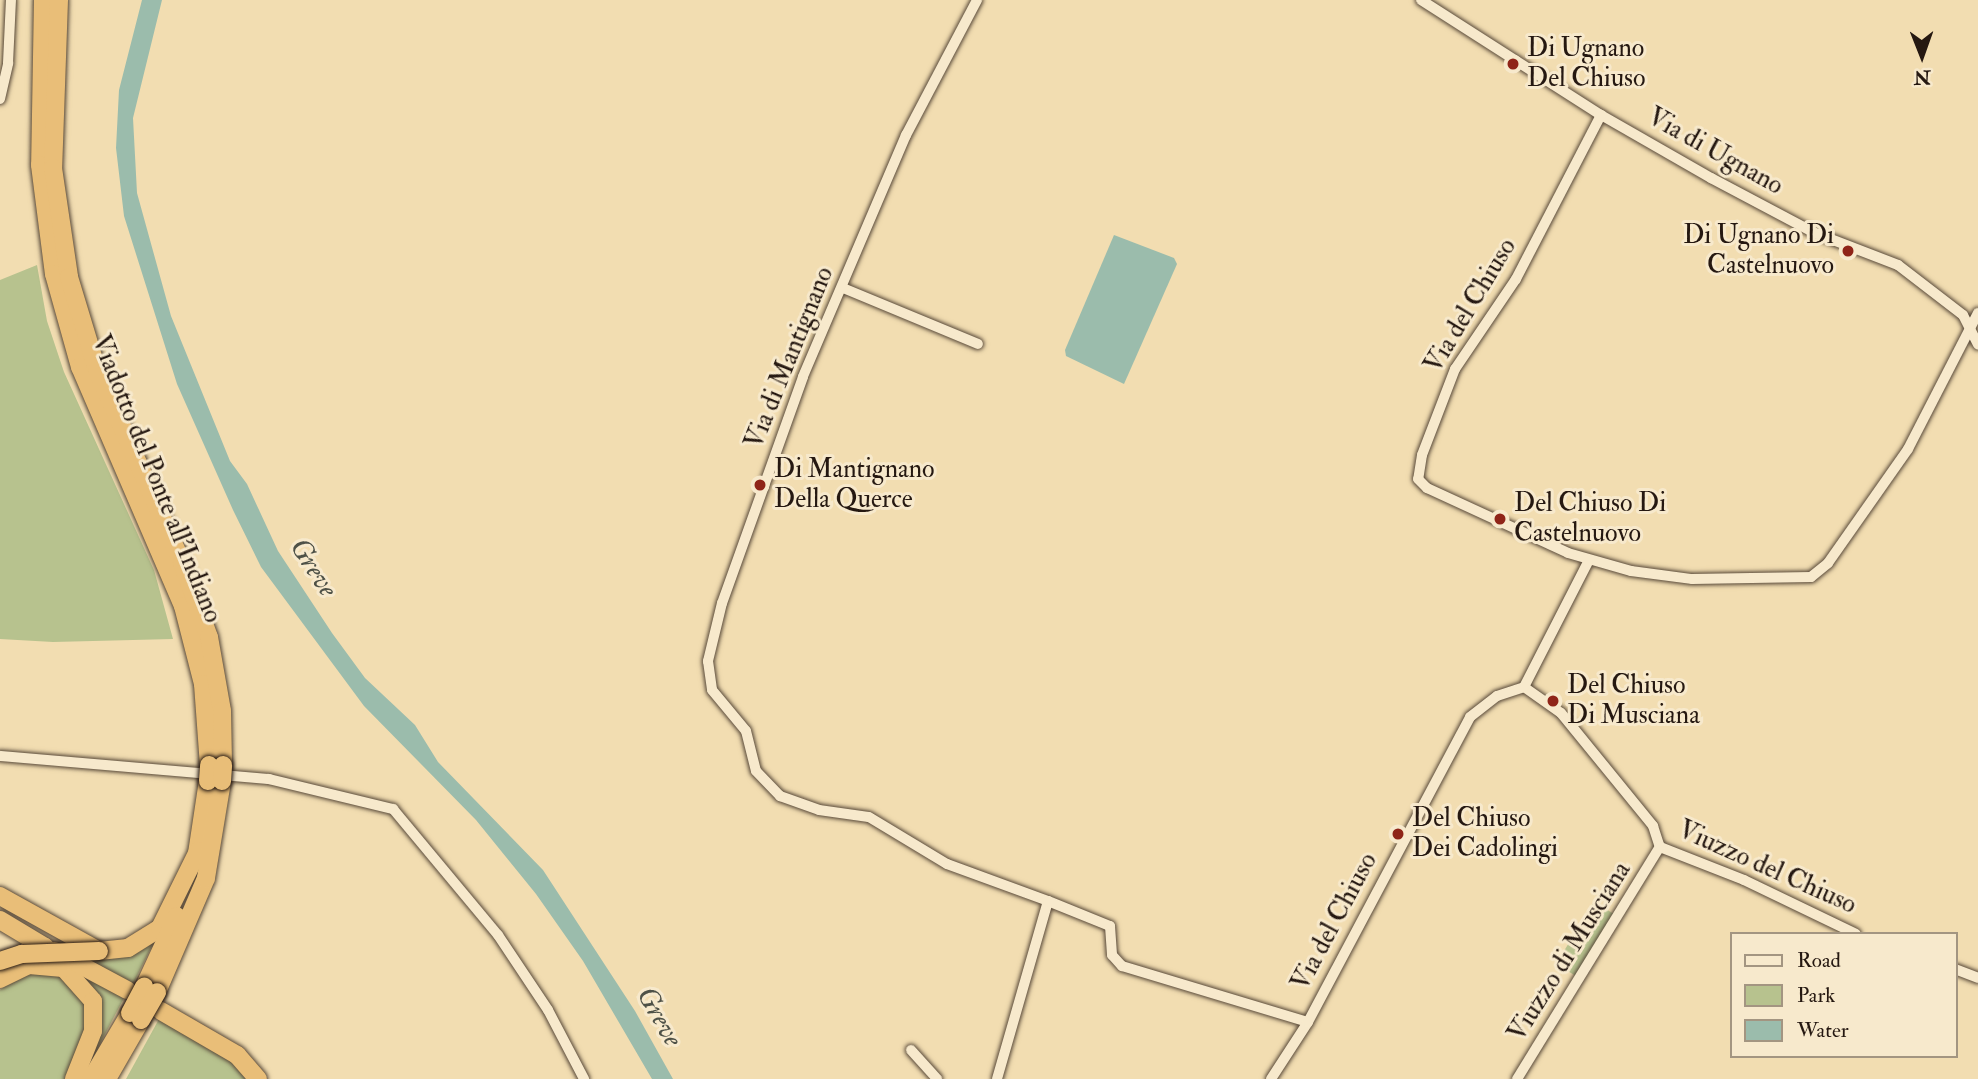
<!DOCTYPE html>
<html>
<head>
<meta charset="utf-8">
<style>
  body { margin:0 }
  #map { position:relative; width:1978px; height:1079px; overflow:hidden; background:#f2ddb1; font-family:"IM FELL Double Pica",serif }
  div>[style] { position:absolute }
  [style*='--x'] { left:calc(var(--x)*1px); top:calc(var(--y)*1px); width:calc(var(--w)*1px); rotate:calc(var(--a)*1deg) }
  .green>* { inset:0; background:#b7c28e }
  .water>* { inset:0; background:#9bbcac }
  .roads { filter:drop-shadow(0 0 2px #584939) drop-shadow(0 0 2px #584939) }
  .minor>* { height:10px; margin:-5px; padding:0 5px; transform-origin:5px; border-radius:5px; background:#f7e9cc }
  .trunk>* { height:18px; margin:-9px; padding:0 9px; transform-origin:9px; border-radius:9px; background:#e9be78 }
  .bridges { filter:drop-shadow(0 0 2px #251811) drop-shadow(0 0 2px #251811) }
  .trunk-bridge>* { height:18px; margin:-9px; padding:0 9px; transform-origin:9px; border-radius:9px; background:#e9be78 }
  .dots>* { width:19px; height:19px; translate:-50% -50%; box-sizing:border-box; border:4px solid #f7e9cc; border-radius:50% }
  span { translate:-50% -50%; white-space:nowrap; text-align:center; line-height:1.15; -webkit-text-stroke:6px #f7e9cc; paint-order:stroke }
  .poi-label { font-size:26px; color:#251811 }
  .left { translate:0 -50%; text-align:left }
  .right { translate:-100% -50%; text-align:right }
  .street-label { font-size:26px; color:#251811 }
  .water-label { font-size:28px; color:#4e5147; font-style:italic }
  .legend { position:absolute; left:1730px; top:932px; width:228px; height:126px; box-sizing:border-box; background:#f7e9cc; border:2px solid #a39581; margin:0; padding:9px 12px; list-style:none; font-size:21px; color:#251811 }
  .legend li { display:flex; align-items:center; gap:14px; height:35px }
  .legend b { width:35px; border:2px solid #a39581 }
  .north { position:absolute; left:1887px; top:21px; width:70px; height:70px; -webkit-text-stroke:5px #f7e9cc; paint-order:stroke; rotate:179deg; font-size:19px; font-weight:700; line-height:28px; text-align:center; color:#251811 }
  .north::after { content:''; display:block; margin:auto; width:24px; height:32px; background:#251811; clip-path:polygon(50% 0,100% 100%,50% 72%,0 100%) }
</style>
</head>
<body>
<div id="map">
  <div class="green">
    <div style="clip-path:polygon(37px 265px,47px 321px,64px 372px,154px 570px,173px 639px,53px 642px,0 639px,0 280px)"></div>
    <div style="clip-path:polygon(1594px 902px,1614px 914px,1576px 976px,1556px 964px)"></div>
    <div style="clip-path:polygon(154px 942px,132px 986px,80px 957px)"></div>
    <div style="clip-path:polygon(72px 963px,125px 996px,83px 1076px,98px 997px)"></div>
    <div style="clip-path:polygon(56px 972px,84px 999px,91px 1025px,70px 1079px,0 1079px,0 990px,21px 974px)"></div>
    <div style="clip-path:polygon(159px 1019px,233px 1059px,252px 1079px,126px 1079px)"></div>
  </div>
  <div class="water">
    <div style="clip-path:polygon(142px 0,162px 0,133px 118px,137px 193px,171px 316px,230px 461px,247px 484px,278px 551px,332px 633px,365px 678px,415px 725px,438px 762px,543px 870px,635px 1011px,673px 1079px,652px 1079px,583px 961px,536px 894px,476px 820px,364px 706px,261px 567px,233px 510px,177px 384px,124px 216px,116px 148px,119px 90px)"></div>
    <div style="clip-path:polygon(1114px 235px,1174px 258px,1177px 264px,1124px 384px,1066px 356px,1065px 350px)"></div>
  </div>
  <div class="roads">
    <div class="minor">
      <div style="--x:977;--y:0;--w:153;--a:117.7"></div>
      <div style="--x:906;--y:135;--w:263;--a:113.1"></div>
      <div style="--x:803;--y:377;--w:240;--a:109.7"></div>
      <div style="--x:722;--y:603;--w:60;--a:103.6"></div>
      <div style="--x:708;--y:661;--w:29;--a:82"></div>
      <div style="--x:712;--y:690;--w:53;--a:50.3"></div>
      <div style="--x:746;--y:731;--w:41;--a:76"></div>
      <div style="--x:756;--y:771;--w:35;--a:46"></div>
      <div style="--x:780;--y:796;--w:41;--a:19.7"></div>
      <div style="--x:819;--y:810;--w:50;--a:8"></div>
      <div style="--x:869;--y:817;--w:91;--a:31.1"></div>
      <div style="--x:947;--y:864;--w:108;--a:20.1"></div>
      <div style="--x:1048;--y:901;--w:185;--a:106"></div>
      <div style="--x:1421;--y:0;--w:214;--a:32.6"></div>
      <div style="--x:1601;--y:115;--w:127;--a:29.8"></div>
      <div style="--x:1711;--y:178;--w:118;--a:27.9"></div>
      <div style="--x:1815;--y:233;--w:89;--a:21.1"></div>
      <div style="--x:1898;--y:265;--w:82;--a:37.6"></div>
      <div style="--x:1963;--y:315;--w:33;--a:63"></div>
      <div style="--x:0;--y:99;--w:37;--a:-77"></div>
      <div style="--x:8;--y:63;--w:63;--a:-87.3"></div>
      <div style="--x:1601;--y:115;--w:185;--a:117.4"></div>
      <div style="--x:1516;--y:279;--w:109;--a:124.1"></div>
      <div style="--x:1455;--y:369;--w:92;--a:111"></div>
      <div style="--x:1422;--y:455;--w:24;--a:99"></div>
      <div style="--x:1418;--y:479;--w:13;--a:45"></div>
      <div style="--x:1427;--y:488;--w:155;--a:24.7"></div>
      <div style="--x:1568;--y:553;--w:66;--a:15.9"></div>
      <div style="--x:1631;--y:571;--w:62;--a:7.5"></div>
      <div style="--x:1692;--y:579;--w:119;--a:-1"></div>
      <div style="--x:1811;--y:577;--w:22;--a:-39"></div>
      <div style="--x:1828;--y:563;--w:139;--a:-54.9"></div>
      <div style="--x:1908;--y:449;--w:153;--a:-62.8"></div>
      <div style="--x:843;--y:288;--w:146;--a:22.5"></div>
      <div style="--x:1524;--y:687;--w:45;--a:35.1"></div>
      <div style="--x:1561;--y:713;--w:146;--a:50.8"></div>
      <div style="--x:1653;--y:826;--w:22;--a:72"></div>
      <div style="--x:1524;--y:687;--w:143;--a:-62.9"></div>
      <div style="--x:0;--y:756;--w:270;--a:4.9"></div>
      <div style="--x:269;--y:779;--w:128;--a:13.6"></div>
      <div style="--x:393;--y:809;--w:164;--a:50.2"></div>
      <div style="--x:498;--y:935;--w:90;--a:56.3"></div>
      <div style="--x:548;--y:1010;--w:78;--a:62.4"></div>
      <div style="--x:1660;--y:847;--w:90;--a:21.4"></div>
      <div style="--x:1744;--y:880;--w:124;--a:25.7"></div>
      <div style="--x:1048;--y:901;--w:67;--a:22"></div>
      <div style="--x:1110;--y:926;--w:29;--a:86"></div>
      <div style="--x:1112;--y:955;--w:15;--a:48"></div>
      <div style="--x:1122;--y:966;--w:194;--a:16.8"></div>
      <div style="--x:1955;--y:969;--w:25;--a:21"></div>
      <div style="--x:911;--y:1050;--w:39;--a:48"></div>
      <div style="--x:1271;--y:1079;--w:68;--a:-57"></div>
      <div style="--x:1308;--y:1022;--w:345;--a:-62"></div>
      <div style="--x:1470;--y:717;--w:34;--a:-38"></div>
      <div style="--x:1497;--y:696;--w:28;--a:-18"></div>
      <div style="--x:1517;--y:1079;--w:273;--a:-58.4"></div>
    </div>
    <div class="trunk">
      <div style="--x:43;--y:0;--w:165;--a:91"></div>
      <div style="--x:40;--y:165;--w:110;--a:82.7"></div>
      <div style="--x:54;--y:274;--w:97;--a:74.4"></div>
      <div style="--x:80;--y:367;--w:260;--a:66.7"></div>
      <div style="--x:183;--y:606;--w:81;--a:75.6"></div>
      <div style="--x:203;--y:684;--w:81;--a:85.8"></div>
      <div style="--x:59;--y:0;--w:168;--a:92"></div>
      <div style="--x:53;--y:168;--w:110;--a:81.6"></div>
      <div style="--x:69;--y:277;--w:97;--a:73.2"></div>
      <div style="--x:97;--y:370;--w:211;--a:66.2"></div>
      <div style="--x:182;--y:563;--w:79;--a:70"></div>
      <div style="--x:209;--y:637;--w:75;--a:80"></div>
      <div style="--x:222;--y:711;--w:54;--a:88.9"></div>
      <div style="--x:196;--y:860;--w:80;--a:-81.4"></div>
      <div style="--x:0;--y:896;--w:113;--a:29.1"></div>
      <div style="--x:99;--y:951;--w:29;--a:-6"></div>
      <div style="--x:128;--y:948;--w:38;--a:-32"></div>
      <div style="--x:160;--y:928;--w:86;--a:-63.7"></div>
      <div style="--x:0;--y:920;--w:52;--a:31"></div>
      <div style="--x:45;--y:947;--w:72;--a:48.4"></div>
      <div style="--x:93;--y:1001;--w:30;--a:90"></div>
      <div style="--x:93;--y:1031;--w:52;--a:111.6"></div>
      <div style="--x:54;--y:951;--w:83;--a:28.1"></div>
      <div style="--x:0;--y:979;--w:32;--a:-26"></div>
      <div style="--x:29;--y:965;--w:34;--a:5"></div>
      <div style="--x:144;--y:987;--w:78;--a:-65.1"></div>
      <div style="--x:157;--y:992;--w:124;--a:-66.7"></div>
      <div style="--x:206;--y:878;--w:98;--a:-80.6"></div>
      <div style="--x:161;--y:1011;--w:88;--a:30.1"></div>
      <div style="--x:237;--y:1055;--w:32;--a:49"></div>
      <div style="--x:91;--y:1079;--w:77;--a:-59.4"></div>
      <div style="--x:107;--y:1079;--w:68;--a:-60"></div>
    </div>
  </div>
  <div class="bridges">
    <div class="trunk-bridge">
      <div style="--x:208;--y:781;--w:16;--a:-86"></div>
      <div style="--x:222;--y:781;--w:16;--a:-86"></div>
      <div style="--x:0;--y:961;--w:23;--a:-18"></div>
      <div style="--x:22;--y:954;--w:77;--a:-2.2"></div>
      <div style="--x:130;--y:1013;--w:30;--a:-62"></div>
      <div style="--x:141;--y:1020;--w:32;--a:-60"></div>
    </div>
  </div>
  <div class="dots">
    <div style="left:1513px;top:64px;background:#8f2418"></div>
    <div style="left:1848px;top:251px;background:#8f2418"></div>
    <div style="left:760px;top:485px;background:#8f2418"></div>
    <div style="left:1500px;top:519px;background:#8f2418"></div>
    <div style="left:1553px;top:701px;background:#8f2418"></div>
    <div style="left:1398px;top:834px;background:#8f2418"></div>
  </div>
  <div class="poi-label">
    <span class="left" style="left:1527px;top:64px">Di Ugnano<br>Del Chiuso</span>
    <span class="right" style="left:1834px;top:251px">Di Ugnano Di<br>Castelnuovo</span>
    <span class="left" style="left:774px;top:485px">Di Mantignano<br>Della Querce</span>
    <span class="left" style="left:1514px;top:519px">Del Chiuso Di<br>Castelnuovo</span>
    <span class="left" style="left:1567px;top:701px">Del Chiuso<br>Di Musciana</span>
    <span class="left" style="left:1412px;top:834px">Del Chiuso<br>Dei Cadolingi</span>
  </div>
  <div class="street-label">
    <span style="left:1715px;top:152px;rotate:29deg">Via di Ugnano</span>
    <span style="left:1471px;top:306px;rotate:-59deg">Via del Chiuso</span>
    <span style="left:790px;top:358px;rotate:-68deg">Via di Mantignano</span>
    <span style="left:156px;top:479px;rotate:68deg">Viadotto del Ponte all'Indiano</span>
    <span style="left:1767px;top:868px;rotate:24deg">Viuzzo del Chiuso</span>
    <span style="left:1335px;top:922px;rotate:-62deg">Via del Chiuso</span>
    <span style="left:1570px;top:952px;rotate:-58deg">Viuzzo di Musciana</span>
  </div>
  <div class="water-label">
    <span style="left:313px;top:568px;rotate:57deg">Greve</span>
    <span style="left:659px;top:1017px;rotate:60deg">Greve</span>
  </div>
  <ul class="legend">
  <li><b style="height:9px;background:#f7e9cc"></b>Road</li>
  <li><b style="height:19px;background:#b7c28e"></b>Park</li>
  <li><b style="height:19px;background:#9bbcac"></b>Water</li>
  </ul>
  <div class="north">N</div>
</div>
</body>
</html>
